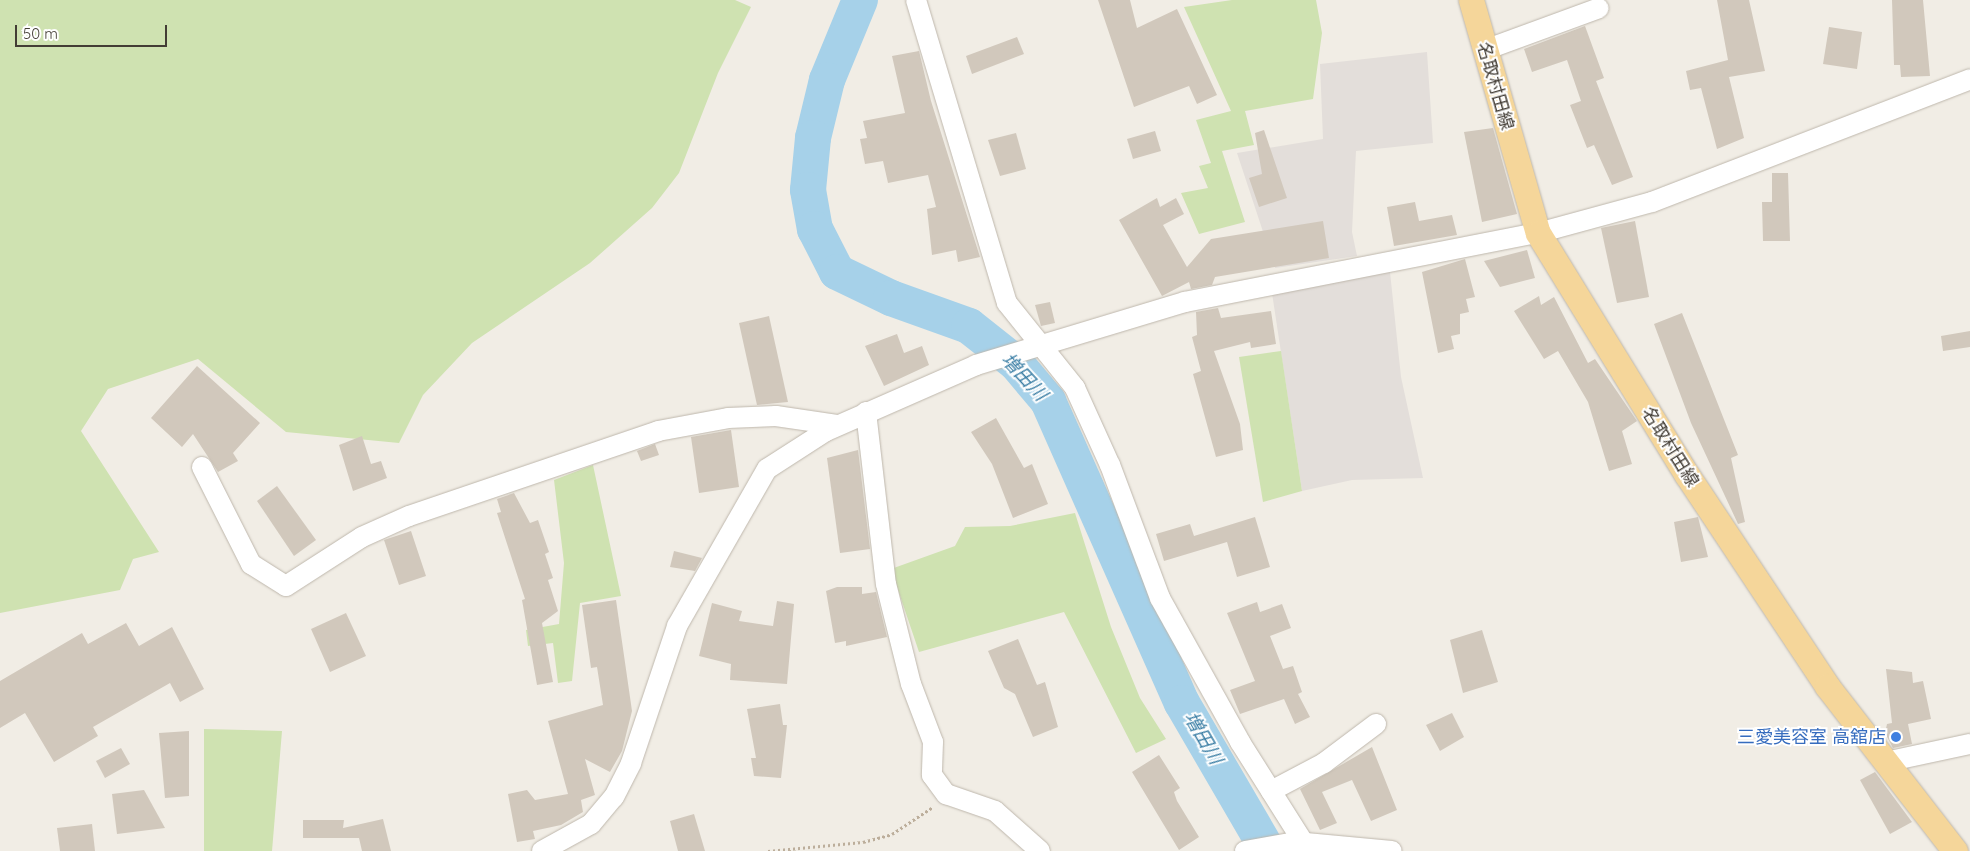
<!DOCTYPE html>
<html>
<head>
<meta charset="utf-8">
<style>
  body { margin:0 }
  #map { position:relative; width:1970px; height:851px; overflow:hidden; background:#f1ede5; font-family:Quicksand,"Noto Sans JP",sans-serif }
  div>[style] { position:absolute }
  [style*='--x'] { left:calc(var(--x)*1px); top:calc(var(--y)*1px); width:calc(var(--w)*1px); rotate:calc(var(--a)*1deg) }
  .industrial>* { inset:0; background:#e3deda }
  .green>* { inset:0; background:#cfe2b1 }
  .river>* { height:36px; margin:-18px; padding:0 18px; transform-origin:18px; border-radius:18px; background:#a6d1e9 }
  .building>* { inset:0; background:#d1c8bc }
  .path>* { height:3px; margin-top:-1.5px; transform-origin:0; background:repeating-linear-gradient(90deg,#bcae9b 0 2.5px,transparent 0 5px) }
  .roads { filter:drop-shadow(0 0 1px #beb7ac) drop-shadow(0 0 1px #beb7ac) }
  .minor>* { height:20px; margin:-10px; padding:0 10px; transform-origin:10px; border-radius:10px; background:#fff }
  .major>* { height:25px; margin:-12.5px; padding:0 12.5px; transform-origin:12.5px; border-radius:12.5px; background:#f5d69a }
  .dots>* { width:14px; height:14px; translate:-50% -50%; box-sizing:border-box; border:2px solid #fff; border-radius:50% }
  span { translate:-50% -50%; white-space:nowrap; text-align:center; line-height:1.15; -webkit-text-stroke:4px #fff; paint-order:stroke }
  .street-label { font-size:18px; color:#433d35 }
  .shop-label { font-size:18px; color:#366cbe }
  .right { translate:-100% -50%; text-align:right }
  .water-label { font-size:19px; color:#397da4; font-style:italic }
  .scale { position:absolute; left:15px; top:25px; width:152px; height:22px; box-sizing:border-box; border:2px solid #433d35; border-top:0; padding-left:6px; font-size:15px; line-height:18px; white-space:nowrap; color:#433d35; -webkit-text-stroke:4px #fff; paint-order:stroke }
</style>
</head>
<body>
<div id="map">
  <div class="industrial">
    <div style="clip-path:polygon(1427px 52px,1433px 143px,1356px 151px,1352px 232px,1357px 256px,1275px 268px,1237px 153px,1323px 139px,1320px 64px)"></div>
    <div style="clip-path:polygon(1390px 272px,1401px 377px,1423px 478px,1352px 480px,1302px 491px,1272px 293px)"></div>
  </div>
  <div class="green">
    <div style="clip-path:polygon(0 0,735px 0,751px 7px,718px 73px,679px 173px,652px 208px,590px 263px,472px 343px,423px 395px,399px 443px,286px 432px,198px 359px,108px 389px,81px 431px,159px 552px,133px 559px,120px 590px,0 613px)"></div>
    <div style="clip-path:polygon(1232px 0,1316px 0,1322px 33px,1313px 99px,1245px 111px,1254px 145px,1222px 151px,1245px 222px,1199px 234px,1181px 193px,1208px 188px,1199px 166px,1211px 163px,1196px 120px,1231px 111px,1184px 7px)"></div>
    <div style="clip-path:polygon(1281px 351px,1302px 491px,1263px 502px,1239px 357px)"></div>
    <div style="clip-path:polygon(593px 465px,621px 596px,580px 603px,572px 681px,558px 683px,553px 643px,528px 646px,526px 630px,559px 624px,564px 563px,554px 480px)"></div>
    <div style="clip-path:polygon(1075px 513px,1111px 627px,1140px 698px,1166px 739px,1136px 753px,1064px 612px,919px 652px,891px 569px,955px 546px,965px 527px,1010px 526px)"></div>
    <div style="clip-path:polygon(204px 729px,282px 731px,272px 851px,204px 851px)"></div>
  </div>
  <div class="river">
    <div style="--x:860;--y:0;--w:87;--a:112.4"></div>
    <div style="--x:827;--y:80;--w:60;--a:103.6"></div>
    <div style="--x:813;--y:138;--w:52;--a:95.5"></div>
    <div style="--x:808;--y:190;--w:40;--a:80"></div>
    <div style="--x:815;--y:229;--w:48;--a:62.9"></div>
    <div style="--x:837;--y:272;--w:60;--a:25.7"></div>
    <div style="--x:891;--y:298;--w:83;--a:19.7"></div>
    <div style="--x:969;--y:326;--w:60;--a:38.2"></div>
    <div style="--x:1016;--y:363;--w:50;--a:49.9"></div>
    <div style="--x:1048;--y:401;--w:330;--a:66.1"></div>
    <div style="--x:1182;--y:703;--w:171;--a:59.8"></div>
  </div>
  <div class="building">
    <div style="clip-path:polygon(1098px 0,1130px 0,1137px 28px,1177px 9px,1217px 95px,1197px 104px,1189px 86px,1134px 107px)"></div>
    <div style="clip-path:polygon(1717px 0,1749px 0,1765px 71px,1729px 77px,1744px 138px,1717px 149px,1701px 88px,1690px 90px,1686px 71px,1728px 60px)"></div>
    <div style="clip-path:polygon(1892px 0,1923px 0,1930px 76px,1901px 77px,1900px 65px,1894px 65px)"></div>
    <div style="clip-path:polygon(1585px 26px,1604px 78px,1596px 81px,1633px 177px,1612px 185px,1594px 145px,1587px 148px,1570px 105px,1581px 101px,1567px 60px,1532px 72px,1524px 49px)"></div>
    <div style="clip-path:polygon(1829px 27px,1862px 32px,1857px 69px,1823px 64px)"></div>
    <div style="clip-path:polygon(1017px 37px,1024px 54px,972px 74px,966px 56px)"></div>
    <div style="clip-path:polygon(919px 51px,931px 101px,980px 257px,958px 262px,956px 250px,932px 255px,927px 209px,936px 207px,928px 175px,888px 183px,883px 161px,865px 164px,860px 139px,867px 138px,863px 121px,905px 113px,892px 56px)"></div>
    <div style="clip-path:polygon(1493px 128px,1517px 214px,1482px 222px,1464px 132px)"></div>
    <div style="clip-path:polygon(1264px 130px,1287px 198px,1259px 207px,1249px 178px,1262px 174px,1255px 133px)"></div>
    <div style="clip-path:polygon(1155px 131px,1161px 151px,1133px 159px,1127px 139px)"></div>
    <div style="clip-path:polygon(1016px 133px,1026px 169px,1000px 176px,988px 140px)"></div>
    <div style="clip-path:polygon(1772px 173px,1788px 173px,1790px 241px,1763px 241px,1762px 202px,1772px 202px)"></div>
    <div style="clip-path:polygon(1157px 198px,1160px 207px,1176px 198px,1184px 214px,1163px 225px,1187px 267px,1211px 239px,1323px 221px,1329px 258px,1215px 277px,1212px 285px,1191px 289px,1189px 282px,1162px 296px,1119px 220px)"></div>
    <div style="clip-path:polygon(1415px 202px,1419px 221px,1452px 215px,1457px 235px,1394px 246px,1387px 207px)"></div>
    <div style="clip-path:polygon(1635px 221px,1649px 297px,1617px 303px,1601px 228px)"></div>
    <div style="clip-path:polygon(1527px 250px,1535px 278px,1500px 287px,1484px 261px)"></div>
    <div style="clip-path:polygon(1465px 259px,1475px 297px,1466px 299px,1469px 312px,1460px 314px,1460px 334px,1451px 336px,1454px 349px,1438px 353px,1422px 272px)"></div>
    <div style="clip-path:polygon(1539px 296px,1541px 305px,1554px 297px,1588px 363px,1595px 359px,1637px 421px,1622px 431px,1632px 464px,1609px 471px,1588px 402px,1558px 351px,1544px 359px,1514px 311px)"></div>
    <div style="clip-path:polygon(1050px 302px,1055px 323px,1041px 326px,1035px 305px)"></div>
    <div style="clip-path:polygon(1218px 308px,1221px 318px,1271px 311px,1276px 344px,1251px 348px,1250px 342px,1214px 351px,1240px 424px,1243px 450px,1216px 457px,1193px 374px,1201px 371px,1192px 337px,1197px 335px,1196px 312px)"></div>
    <div style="clip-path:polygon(1682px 313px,1738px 455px,1731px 458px,1745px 522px,1738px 524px,1691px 423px,1654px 324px)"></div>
    <div style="clip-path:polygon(769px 316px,788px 402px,757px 405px,739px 323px)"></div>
    <div style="clip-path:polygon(1970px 331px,1970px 347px,1943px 351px,1941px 336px)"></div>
    <div style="clip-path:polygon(897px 334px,904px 353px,922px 346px,929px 365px,884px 386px,865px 346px)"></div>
    <div style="clip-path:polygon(197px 366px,260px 423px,233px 453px,238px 461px,218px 472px,193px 434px,182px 447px,151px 418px)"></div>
    <div style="clip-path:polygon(996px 418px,1024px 468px,1032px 464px,1048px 504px,1013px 518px,992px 464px,971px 432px)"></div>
    <div style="clip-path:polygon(731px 430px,739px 487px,699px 493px,691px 437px)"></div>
    <div style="clip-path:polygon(362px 436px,371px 464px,381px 461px,387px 478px,353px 491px,339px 445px)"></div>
    <div style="clip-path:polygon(655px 444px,659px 455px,641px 461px,637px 451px)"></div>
    <div style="clip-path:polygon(858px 450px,870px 549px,840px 553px,827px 458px)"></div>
    <div style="clip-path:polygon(277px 486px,316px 540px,294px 556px,257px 501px)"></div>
    <div style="clip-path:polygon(514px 493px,530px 523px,538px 520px,549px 552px,545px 554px,553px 578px,548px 580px,558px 611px,542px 623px,553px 682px,537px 685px,522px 600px,525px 599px,497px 513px,501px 512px,497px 499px)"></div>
    <div style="clip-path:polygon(1255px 517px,1270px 567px,1237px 577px,1227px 542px,1164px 561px,1156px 534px,1190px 524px,1194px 536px)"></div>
    <div style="clip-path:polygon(1698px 517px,1708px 557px,1681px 562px,1674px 522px)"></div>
    <div style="clip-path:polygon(411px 531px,426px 576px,399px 585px,384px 540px)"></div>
    <div style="clip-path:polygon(674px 551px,702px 558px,695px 571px,670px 567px)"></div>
    <div style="clip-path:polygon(837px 587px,862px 587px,862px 594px,876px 592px,887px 637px,846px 646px,846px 641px,835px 643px,826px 591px)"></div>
    <div style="clip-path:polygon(616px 600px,632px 711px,622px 751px,610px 772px,585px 759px,595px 795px,581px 800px,583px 812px,561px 825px,533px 831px,535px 839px,517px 842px,508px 794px,527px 790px,535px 800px,568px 794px,548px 721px,603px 705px,597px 667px,591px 668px,582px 605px)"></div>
    <div style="clip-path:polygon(777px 601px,794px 604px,787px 684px,730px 680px,731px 664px,699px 656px,712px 603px,742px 611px,739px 621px,773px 626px)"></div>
    <div style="clip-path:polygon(1257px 602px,1260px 612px,1282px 604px,1291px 628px,1270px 636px,1283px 669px,1293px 666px,1302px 692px,1298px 694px,1310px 717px,1295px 724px,1284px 699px,1240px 714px,1230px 690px,1255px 681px,1227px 613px)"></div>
    <div style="clip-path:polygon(346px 613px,366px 656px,330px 672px,311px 629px)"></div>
    <div style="clip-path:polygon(126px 623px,139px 646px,172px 627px,204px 689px,180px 702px,170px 683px,93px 727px,98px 736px,54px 762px,25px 713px,0 728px,0 681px,82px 633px,88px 644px)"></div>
    <div style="clip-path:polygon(1482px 630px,1498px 682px,1463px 693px,1450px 640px)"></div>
    <div style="clip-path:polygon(1018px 639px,1037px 685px,1045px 682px,1058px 727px,1033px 737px,1015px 694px,1004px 688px,988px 651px)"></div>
    <div style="clip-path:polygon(1886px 669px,1912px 672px,1913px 683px,1923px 681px,1931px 719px,1908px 724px,1912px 744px,1893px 748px,1885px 733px,1887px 724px,1892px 723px)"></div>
    <div style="clip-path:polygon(780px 704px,783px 725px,787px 725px,781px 778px,754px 776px,751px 758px,756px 758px,747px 709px)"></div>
    <div style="clip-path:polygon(1452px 713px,1464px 737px,1440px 751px,1426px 725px)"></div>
    <div style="clip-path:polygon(189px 731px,189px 796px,165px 798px,159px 733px)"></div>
    <div style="clip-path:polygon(1372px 747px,1397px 810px,1371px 821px,1352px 780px,1322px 792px,1337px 823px,1320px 830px,1300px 789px)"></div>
    <div style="clip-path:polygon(121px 748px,130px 764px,105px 778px,96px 761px)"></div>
    <div style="clip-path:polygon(1159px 755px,1180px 788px,1174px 792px,1177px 801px,1199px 837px,1179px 850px,1132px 772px)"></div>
    <div style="clip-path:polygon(1875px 772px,1912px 822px,1890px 834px,1860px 780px)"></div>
    <div style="clip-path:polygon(144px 790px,165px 828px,117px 834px,112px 794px)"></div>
    <div style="clip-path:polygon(694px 814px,705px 851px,678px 851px,670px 821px)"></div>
    <div style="clip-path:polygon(383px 819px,391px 851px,362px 851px,359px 838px,303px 838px,303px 820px,344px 820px,343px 828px)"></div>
    <div style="clip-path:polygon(92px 824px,95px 851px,60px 851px,57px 828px)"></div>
  </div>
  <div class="path">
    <div style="--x:768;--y:851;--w:95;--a:-5.4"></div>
    <div style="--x:863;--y:842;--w:30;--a:-15"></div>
    <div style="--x:892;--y:834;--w:49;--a:-33.4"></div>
  </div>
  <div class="roads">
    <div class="minor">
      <div style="--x:916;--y:0;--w:316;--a:73.3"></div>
      <div style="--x:1007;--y:303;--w:109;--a:51.3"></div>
      <div style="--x:1075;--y:388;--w:85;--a:65.6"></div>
      <div style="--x:1110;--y:465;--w:142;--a:69.4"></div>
      <div style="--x:1160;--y:598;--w:165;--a:60.9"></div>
      <div style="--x:1240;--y:742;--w:129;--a:57.7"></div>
      <div style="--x:1485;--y:50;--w:121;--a:-20.2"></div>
      <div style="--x:866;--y:412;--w:173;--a:83.4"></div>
      <div style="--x:886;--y:584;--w:103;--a:76"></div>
      <div style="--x:911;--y:684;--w:62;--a:69.2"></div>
      <div style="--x:933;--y:742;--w:33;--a:92"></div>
      <div style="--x:932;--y:775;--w:24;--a:54"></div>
      <div style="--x:946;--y:794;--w:52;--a:19.1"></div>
      <div style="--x:995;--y:811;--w:60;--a:41.6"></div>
      <div style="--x:202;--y:467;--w:109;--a:63.2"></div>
      <div style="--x:251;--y:564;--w:41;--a:32.2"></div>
      <div style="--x:286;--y:586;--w:90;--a:-32.8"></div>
      <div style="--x:362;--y:537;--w:51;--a:-24.1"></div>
      <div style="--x:409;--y:516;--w:263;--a:-18.8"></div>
      <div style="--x:658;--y:431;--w:71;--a:-10.5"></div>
      <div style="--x:728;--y:418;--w:48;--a:-2.4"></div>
      <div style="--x:776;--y:416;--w:63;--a:8.3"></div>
      <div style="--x:1886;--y:762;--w:86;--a:-12.1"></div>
      <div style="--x:1271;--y:791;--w:60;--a:-27.8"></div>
      <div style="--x:1324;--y:763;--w:65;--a:-36.9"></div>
      <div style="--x:542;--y:851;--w:56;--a:-28.9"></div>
      <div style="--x:591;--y:824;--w:35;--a:-50"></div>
      <div style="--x:614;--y:797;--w:38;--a:-63"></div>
      <div style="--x:631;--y:763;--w:145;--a:-71.4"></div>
      <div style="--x:677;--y:626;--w:181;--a:-60.2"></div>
      <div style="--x:767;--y:469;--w:70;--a:-32.8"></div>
      <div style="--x:826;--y:431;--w:164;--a:-23.7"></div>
      <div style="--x:976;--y:365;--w:218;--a:-16.8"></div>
      <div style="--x:1185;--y:302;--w:360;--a:-11.1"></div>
      <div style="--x:1538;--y:233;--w:118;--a:-15.2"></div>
      <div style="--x:1652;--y:202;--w:341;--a:-21.1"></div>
      <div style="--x:1245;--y:851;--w:51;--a:-10.2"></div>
      <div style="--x:1295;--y:842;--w:97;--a:5.3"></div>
    </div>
    <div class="major">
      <div style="--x:1471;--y:0;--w:242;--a:74"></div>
      <div style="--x:1538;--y:233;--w:284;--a:58.4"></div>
      <div style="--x:1687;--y:475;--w:253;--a:56.4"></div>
      <div style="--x:1827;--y:686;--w:209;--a:52.2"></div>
    </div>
  </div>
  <div class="dots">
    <div style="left:1896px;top:737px;background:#3f7fe0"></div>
  </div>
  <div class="street-label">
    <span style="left:1495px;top:86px;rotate:74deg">名取村田線</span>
    <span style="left:1670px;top:447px;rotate:58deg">名取村田線</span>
  </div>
  <div class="shop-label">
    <span class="right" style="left:1886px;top:737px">三愛美容室 高舘店</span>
  </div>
  <div class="water-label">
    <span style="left:1024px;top:377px;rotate:47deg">増田川</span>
    <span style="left:1203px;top:738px;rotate:60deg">増田川</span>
  </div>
  <div class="scale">50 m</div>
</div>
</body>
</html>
